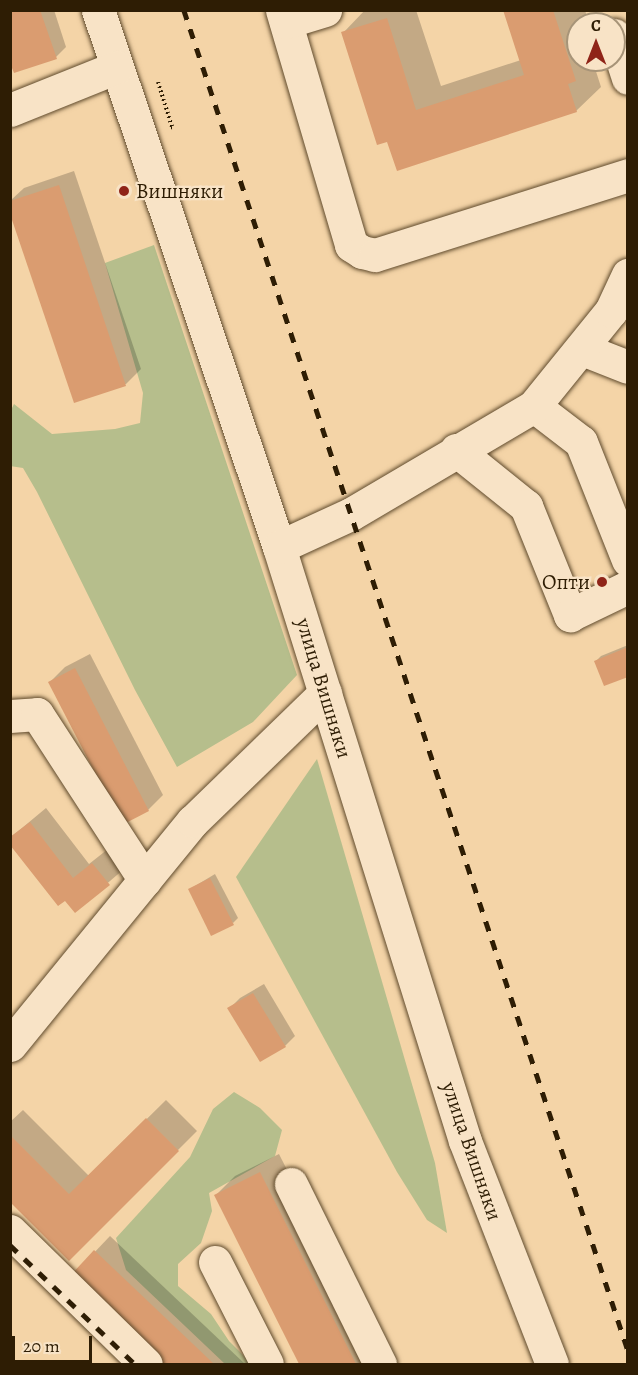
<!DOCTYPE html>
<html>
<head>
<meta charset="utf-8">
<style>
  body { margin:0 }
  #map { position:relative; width:638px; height:1375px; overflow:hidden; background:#f4d4a7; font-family:Alegreya,serif }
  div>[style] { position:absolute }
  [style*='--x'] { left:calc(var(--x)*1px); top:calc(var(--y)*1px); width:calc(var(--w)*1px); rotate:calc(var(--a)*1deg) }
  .green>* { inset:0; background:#b6be8c }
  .shadow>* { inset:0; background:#0003 }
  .building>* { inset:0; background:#da9c70 }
  .path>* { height:4px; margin-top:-2px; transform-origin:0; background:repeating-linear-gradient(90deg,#2e1d04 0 1.5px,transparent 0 4.5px) }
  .roads { filter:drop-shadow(0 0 2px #604b2d) drop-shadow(0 0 2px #604b2d) }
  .minor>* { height:33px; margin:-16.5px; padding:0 16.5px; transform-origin:16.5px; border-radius:16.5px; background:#f8e3c6 }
  .rail>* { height:4.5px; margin-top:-2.25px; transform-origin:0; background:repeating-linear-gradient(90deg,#2e1d04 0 10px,transparent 0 20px) }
  .dots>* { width:16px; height:16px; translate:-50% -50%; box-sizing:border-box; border:3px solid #f8e3c6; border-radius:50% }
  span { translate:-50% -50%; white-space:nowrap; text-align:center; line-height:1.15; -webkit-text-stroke:4.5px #f8e3c6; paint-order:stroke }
  .poi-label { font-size:21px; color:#2e1d04 }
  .left { translate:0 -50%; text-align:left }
  .right { translate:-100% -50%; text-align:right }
  .street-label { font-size:21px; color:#2e1d04 }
  .frame { position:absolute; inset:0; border:12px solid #2e1d04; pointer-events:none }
  .north { position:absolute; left:566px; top:12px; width:60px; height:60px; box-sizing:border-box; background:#f8e3c6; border:2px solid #a79478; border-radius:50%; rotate:0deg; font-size:16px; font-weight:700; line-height:24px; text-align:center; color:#2e1d04 }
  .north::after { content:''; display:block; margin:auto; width:21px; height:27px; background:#8f2418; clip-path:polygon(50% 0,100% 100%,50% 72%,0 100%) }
  .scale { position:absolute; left:12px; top:1336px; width:80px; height:27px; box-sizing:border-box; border:3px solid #2e1d04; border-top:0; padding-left:8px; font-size:18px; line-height:21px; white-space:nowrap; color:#2e1d04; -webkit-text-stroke:4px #f8e3c6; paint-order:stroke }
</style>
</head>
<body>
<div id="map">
  <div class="green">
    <div style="clip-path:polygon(154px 245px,297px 675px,253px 722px,177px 767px,135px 690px,37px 492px,23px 468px,10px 466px,11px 410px,14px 404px,52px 434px,115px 429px,140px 423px,143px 393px,105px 263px)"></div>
    <div style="clip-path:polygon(317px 759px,435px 1163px,447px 1233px,427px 1220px,397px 1172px,236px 877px)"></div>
    <div style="clip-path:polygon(234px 1092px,260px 1108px,282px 1130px,275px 1156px,209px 1193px,212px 1211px,201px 1243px,178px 1264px,178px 1286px,211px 1314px,229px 1341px,252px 1364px,225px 1364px,126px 1270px,116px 1238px,190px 1157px,213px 1109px)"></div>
  </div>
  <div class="shadow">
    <div style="clip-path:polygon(10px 10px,54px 10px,66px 47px,56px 57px)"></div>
    <div style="clip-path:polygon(365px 10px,416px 10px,441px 86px,521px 60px,505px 10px,585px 10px,589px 24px,578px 24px,578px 60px,595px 60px,593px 62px,601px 87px,576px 111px,388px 140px,343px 33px)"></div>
    <div style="clip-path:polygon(74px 171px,141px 369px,126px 384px,75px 401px,10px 209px,10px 201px,24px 188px)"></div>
    <div style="clip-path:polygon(628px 645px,628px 675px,596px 661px,601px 656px)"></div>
    <div style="clip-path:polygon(90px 654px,163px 795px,148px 810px,50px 682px,65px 667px)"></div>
    <div style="clip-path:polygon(46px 808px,89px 864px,108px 849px,124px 869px,75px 911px,10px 838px)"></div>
    <div style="clip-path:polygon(215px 874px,238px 918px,233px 923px,190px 889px)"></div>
    <div style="clip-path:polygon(264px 984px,295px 1036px,285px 1046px,229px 1009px,240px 998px)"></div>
    <div style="clip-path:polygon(166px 1100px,197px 1131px,69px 1259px,10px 1200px,10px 1122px,23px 1110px,89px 1176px)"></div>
    <div style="clip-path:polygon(279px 1154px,385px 1364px,300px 1364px,216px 1195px,235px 1176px)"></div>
    <div style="clip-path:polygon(110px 1236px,245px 1364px,164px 1364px,71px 1277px)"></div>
  </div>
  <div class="building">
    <div style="clip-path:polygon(10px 10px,40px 10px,57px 59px,14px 73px,10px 63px)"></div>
    <div style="clip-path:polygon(503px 10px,553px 10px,576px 81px,568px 84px,577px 112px,397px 171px,387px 142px,377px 145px,341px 32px,387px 18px,416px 110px,524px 75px)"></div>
    <div style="clip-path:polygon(59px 185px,126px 386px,74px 403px,10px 214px,10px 201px)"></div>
    <div style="clip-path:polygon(628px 647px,628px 677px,604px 686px,594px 661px)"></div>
    <div style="clip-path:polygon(75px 668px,149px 811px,122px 825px,48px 682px)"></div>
    <div style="clip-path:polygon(30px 822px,73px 878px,92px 863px,110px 885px,75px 913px,65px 901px,58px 906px,10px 845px,10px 837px)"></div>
    <div style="clip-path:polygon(210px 878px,234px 925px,211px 936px,188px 889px)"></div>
    <div style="clip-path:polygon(253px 993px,286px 1047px,260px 1062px,227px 1008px)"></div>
    <div style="clip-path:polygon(146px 1118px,179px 1151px,69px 1261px,10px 1202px,10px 1135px,69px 1194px)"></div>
    <div style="clip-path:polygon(260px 1172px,356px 1364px,299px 1364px,214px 1195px)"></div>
    <div style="clip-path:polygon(94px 1250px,214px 1364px,161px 1364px,69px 1277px)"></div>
  </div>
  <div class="path">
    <div style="--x:158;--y:82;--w:47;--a:72.7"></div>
    <div style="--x:172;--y:127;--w:4;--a:166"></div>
  </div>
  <div class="roads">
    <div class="minor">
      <div style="--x:98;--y:10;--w:567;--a:71.37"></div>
      <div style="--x:279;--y:547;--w:622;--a:72.61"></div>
      <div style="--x:465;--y:1141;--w:239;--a:68.7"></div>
      <div style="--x:282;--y:10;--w:245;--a:73.6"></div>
      <div style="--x:351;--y:245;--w:13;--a:32"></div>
      <div style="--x:362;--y:252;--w:13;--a:13"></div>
      <div style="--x:375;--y:255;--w:265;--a:-17.5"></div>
      <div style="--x:286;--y:22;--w:41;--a:-17.1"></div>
      <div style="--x:614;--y:35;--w:45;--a:72"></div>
      <div style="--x:10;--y:110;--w:115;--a:-21.9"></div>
      <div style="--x:582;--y:349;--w:49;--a:21.4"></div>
      <div style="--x:534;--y:406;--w:59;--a:37.5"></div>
      <div style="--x:581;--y:442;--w:127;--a:68.3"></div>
      <div style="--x:456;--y:450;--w:90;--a:38.7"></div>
      <div style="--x:526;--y:506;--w:118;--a:68"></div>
      <div style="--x:570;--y:615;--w:64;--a:-25.8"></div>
      <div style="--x:279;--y:547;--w:79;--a:-24.6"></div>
      <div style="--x:351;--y:514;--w:212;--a:-30.5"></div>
      <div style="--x:534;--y:406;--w:122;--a:-51"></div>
      <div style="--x:611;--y:311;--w:40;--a:-65"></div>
      <div style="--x:10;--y:716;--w:27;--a:-4"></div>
      <div style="--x:37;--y:714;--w:198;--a:57"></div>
      <div style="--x:10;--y:1045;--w:289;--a:-50.8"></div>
      <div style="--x:193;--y:821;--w:184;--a:-44.1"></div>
      <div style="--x:291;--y:1184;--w:201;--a:63.7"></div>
      <div style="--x:10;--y:1231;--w:190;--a:44.4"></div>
      <div style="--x:215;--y:1262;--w:114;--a:63"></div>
    </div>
  </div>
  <div class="rail">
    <div style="--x:184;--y:10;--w:1412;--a:71.67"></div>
    <div style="--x:10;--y:1245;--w:173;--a:43.6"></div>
  </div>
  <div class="dots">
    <div style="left:124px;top:191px;background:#8f2418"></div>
    <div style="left:602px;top:582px;background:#8f2418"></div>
  </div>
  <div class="poi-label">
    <span class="left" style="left:136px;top:191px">Вишняки</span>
    <span class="right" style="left:590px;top:582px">Опти</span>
  </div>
  <div class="street-label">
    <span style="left:324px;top:688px;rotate:73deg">улица Вишняки</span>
    <span style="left:472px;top:1151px;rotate:71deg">улица Вишняки</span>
  </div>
  <div class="frame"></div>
  <div class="north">С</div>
  <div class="scale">20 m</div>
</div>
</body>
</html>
